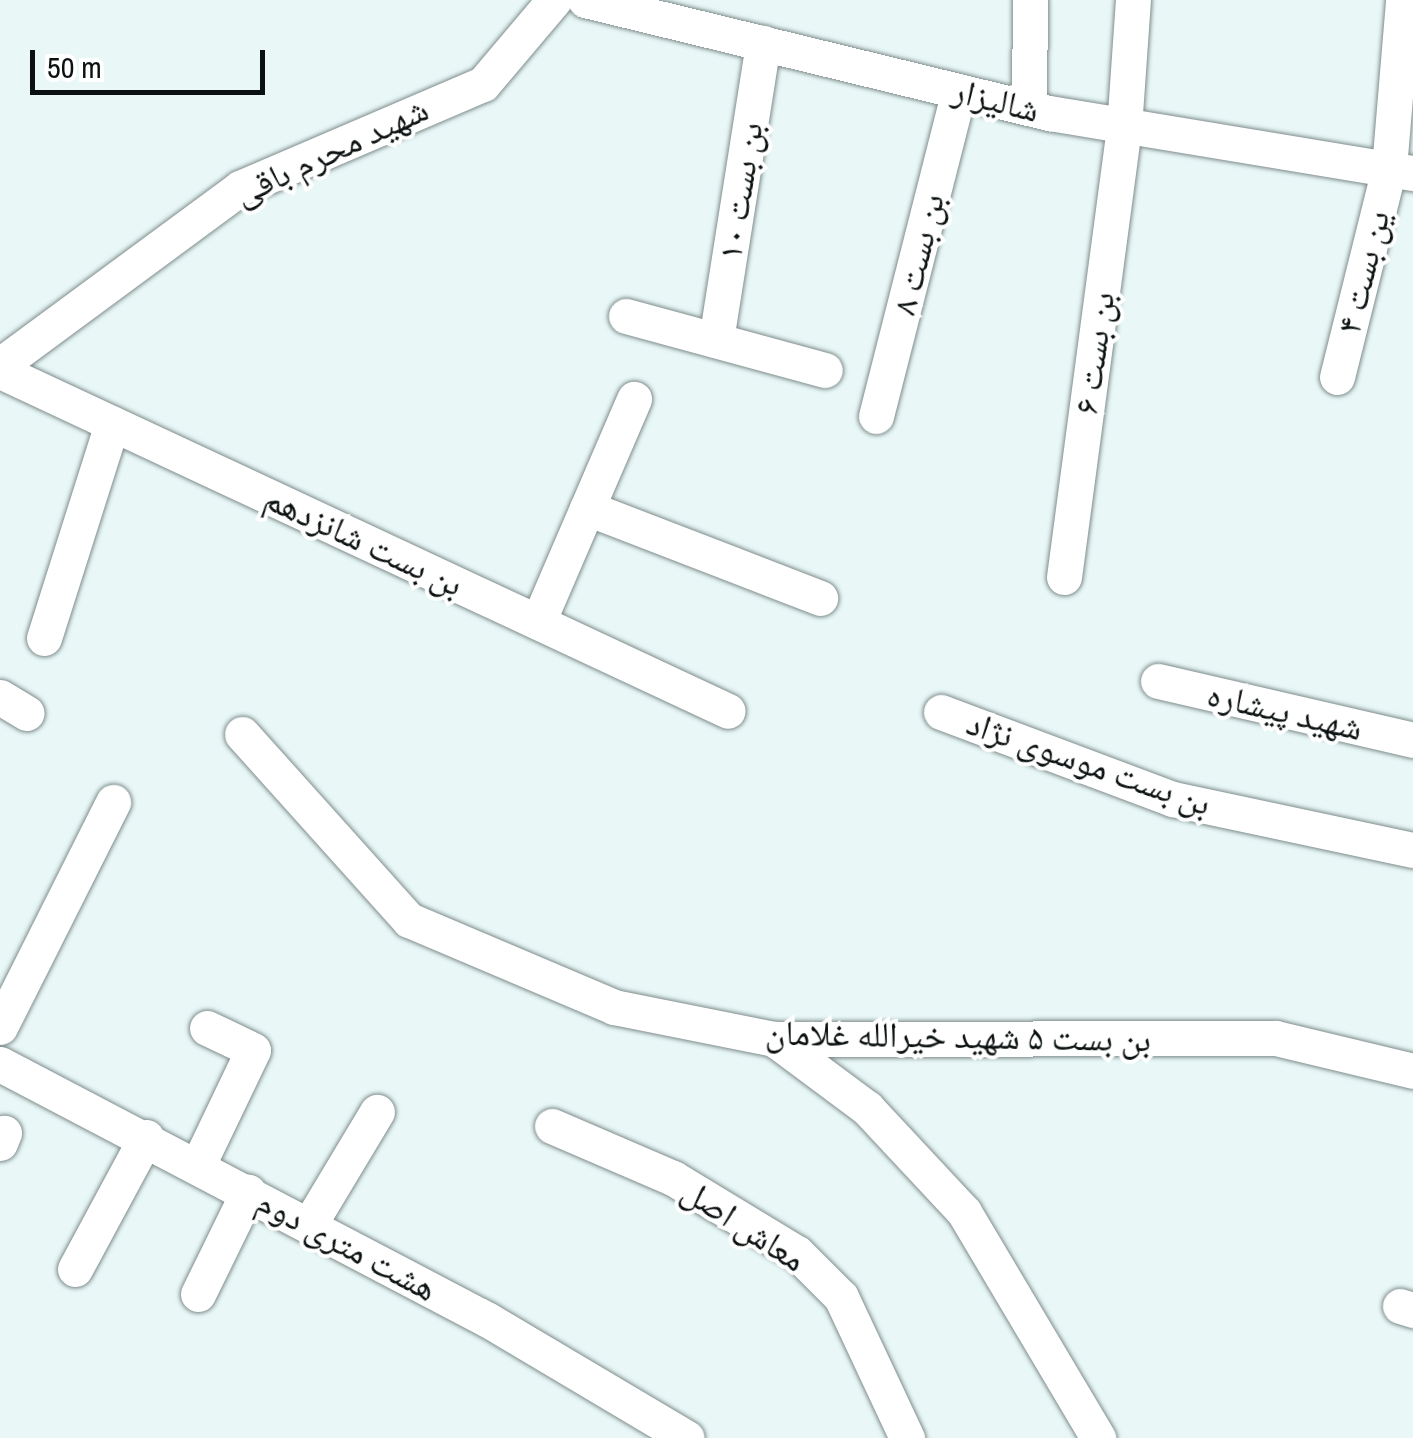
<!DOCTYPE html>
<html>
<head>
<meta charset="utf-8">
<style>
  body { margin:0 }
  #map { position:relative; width:1413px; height:1438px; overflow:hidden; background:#e9f7f7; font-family:"Archivo Narrow","Noto Naskh Arabic",sans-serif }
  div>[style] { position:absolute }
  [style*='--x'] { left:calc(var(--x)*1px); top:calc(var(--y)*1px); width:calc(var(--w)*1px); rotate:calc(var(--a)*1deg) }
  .roads { filter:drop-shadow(0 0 2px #7f8c8c) drop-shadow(0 0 2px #7f8c8c) }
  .street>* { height:35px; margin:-17.5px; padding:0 17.5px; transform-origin:17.5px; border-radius:17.5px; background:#fff }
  span { translate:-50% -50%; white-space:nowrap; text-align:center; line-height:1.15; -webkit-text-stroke:8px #fff; paint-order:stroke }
  .street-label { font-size:35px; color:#0b1010 }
  .scale { position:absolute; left:30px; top:50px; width:235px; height:45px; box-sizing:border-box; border:5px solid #0b1010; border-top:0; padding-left:12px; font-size:30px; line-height:35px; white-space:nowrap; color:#0b1010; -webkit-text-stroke:8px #fff; paint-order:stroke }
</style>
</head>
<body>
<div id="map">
  <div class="roads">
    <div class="street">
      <div style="--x:585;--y:0;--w:479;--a:13.7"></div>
      <div style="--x:1050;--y:113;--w:368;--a:9.4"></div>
      <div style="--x:1029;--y:108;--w:108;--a:-89.5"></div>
      <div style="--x:626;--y:316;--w:206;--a:15.2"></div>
      <div style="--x:716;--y:340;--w:301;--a:-81"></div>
      <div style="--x:0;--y:365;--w:298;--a:-36.4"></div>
      <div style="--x:240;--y:188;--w:264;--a:-23.2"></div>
      <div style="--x:483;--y:84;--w:110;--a:-49.8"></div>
      <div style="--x:0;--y:371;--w:803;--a:25.03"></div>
      <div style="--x:1337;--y:377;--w:215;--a:-76"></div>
      <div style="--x:1389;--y:168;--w:169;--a:-85.2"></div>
      <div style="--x:876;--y:416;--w:335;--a:-75.7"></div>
      <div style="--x:587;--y:508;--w:250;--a:21.1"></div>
      <div style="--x:1064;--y:577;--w:453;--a:-82.4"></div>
      <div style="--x:1124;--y:128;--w:128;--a:-86"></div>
      <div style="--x:538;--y:622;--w:243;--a:-66.7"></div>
      <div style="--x:44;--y:638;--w:225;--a:-72.4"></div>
      <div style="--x:1158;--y:681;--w:262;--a:13"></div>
      <div style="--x:0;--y:697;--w:31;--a:31"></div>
      <div style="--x:941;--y:712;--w:248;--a:20.6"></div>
      <div style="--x:1173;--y:799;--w:245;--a:12"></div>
      <div style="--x:242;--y:734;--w:250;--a:48.1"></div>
      <div style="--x:409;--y:920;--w:223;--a:23"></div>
      <div style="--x:614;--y:1007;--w:163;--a:11.3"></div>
      <div style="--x:774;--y:1039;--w:502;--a:-0.11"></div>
      <div style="--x:1276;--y:1038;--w:141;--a:13.5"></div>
      <div style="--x:0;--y:1027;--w:252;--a:-63.3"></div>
      <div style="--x:774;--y:1039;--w:116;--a:36.6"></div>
      <div style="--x:867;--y:1108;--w:142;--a:47"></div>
      <div style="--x:964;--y:1212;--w:263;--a:59.3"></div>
      <div style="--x:0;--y:1064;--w:551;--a:27.68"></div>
      <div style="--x:488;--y:1320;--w:231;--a:30.7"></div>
      <div style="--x:552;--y:1126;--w:132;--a:23.3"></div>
      <div style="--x:673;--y:1178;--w:145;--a:31.2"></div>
      <div style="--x:797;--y:1253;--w:62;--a:45"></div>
      <div style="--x:841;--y:1297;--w:156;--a:64.9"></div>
      <div style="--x:0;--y:1143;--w:11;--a:-68"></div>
      <div style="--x:198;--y:1165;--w:127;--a:-64.4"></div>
      <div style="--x:253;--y:1050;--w:51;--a:-154.4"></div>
      <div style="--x:309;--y:1225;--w:132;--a:-59"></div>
      <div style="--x:75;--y:1269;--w:150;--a:-61.7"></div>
      <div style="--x:198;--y:1294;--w:114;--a:-63.9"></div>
      <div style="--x:1400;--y:1306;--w:14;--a:17"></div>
    </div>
  </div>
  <div class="street-label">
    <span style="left:996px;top:100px;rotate:14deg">شالیزار</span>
    <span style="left:331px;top:151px;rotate:-25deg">شهید محرم باقی</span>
    <span style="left:740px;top:191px;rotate:-81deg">بن بست ۱۰</span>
    <span style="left:918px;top:254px;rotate:-76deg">بن بست ۸</span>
    <span style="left:1363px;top:272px;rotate:-76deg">ین بست ۴</span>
    <span style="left:1094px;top:353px;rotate:-82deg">بن بست ۶</span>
    <span style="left:364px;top:541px;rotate:25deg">بن بست شانزدهم</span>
    <span style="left:1285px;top:711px;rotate:13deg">شهید پیشاره</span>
    <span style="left:1089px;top:763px;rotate:19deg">بن بست موسوی نژاد</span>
    <span style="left:958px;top:1036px;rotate:1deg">بن بست ۵ شهید خیرالله غلامان</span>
    <span style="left:744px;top:1225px;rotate:33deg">معاش اصل</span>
    <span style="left:347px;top:1245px;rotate:28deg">هشت متری دوم</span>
  </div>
  <div class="scale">50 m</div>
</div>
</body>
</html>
